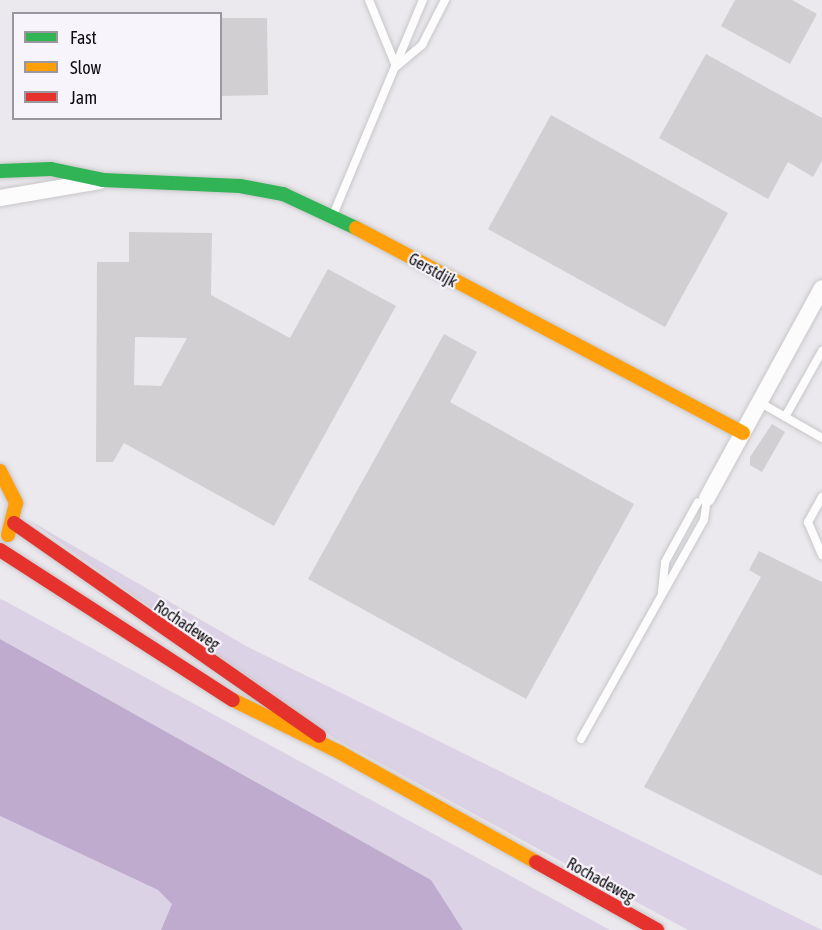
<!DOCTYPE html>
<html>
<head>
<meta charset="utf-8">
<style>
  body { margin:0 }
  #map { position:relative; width:822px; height:930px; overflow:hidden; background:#ebe9ed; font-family:"Asap Condensed",sans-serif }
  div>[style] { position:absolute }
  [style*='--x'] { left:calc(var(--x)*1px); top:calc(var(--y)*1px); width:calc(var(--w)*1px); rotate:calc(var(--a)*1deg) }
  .green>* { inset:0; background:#dcd2e5 }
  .water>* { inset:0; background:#beabce }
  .building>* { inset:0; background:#d1cfd2 }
  .roads { filter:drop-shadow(0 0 2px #c8c6c9) drop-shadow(0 0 2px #c8c6c9) }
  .lane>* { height:8px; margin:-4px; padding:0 4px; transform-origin:4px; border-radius:4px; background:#fcfcfc }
  .street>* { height:16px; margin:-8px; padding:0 8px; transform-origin:8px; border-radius:8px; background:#fcfcfc }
  .fast>* { height:14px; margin:-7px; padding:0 7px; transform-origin:7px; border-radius:7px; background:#30b455 }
  .slow>* { height:14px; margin:-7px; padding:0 7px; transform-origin:7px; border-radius:7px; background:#ff9f0a }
  .jam>* { height:14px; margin:-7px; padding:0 7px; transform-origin:7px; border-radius:7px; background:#e5322d }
  span { translate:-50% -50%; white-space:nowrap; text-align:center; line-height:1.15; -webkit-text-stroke:4.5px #f8f4fc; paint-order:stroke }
  .street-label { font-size:16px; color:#0e0d10 }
  .legend { position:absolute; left:12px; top:12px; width:210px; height:108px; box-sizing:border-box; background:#f8f4fc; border:2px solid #9a989e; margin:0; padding:8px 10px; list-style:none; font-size:18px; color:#0e0d10 }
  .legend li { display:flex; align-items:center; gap:12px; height:30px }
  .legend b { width:30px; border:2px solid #9a989e }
</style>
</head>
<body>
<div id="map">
  <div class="green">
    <div style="clip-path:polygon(27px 519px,246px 646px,822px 930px,688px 930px,332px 737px)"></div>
    <div style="clip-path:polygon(0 599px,5px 601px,610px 930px,463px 930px,450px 914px,188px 747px,0 639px)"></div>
    <div style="clip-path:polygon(0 816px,158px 890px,173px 904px,161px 930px,0 930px)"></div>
  </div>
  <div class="water">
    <div style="clip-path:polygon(0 639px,431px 880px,463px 930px,161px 930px,172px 904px,158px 890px,0 816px)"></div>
  </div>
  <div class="building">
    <div style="clip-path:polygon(735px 0,792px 0,817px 14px,790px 64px,721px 26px)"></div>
    <div style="clip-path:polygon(220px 18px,267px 18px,268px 95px,220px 96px)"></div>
    <div style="clip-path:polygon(706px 54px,822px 118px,822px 161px,813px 177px,788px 162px,768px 199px,659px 138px)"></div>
    <div style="clip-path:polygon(551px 115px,728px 213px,665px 327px,488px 229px)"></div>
    <div style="clip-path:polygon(evenodd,129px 232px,212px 233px,211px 295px,290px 338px,328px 269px,396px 306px,274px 526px,124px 443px,113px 462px,96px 462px,97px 262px,129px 262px,129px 232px,135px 337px,187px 338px,161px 386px,134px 385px,135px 337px)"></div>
    <div style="clip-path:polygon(444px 334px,477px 352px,450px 402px,634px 504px,526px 699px,308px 579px)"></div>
    <div style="clip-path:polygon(772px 424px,785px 432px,762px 472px,750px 465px,750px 457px)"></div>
    <div style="clip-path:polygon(759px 551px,822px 582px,822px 876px,644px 787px,761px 577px,749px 570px)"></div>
  </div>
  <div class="roads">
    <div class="lane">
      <div style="--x:369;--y:0;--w:71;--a:67.8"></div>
      <div style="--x:397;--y:66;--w:33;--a:-40"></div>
      <div style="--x:422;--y:45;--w:51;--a:-62.9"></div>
      <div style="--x:333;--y:215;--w:233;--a:-67.3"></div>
      <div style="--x:759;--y:402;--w:73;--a:29.7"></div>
      <div style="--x:785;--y:417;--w:76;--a:-60.7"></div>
      <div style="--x:822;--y:497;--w:29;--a:119"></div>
      <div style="--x:808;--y:522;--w:36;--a:67"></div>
      <div style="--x:662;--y:592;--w:30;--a:-84"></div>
      <div style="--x:665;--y:562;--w:68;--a:-61.2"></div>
      <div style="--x:581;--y:739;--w:251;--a:-60.7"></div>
      <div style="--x:704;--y:520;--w:22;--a:-82"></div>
    </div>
    <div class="street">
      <div style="--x:0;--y:198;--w:101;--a:-9.6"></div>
      <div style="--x:707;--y:498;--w:239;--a:-61.3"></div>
    </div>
    <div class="fast">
      <div style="--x:0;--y:171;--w:51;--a:-2.2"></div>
      <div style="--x:51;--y:169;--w:53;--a:11.9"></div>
      <div style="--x:103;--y:180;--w:137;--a:2.5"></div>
      <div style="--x:240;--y:186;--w:44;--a:10.5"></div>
      <div style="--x:283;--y:194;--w:81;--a:25"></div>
    </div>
    <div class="slow">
      <div style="--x:356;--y:228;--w:438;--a:27.9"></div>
      <div style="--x:0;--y:471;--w:36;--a:63"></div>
      <div style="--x:16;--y:503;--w:33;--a:104"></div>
      <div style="--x:233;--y:700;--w:120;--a:26.1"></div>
      <div style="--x:341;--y:753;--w:223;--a:29.2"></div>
    </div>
    <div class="jam">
      <div style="--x:14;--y:523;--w:372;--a:34.9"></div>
      <div style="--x:0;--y:550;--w:277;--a:32.8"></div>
      <div style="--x:536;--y:862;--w:139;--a:29.3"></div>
    </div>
  </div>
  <div class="street-label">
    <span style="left:433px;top:270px;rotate:29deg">Gerstdijk</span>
    <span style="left:187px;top:625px;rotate:34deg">Rochadeweg</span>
    <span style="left:601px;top:880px;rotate:29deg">Rochadeweg</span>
  </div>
  <ul class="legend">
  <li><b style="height:8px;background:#30b455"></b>Fast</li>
  <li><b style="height:8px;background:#ff9f0a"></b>Slow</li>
  <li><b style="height:8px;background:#e5322d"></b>Jam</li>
  </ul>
</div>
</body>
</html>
